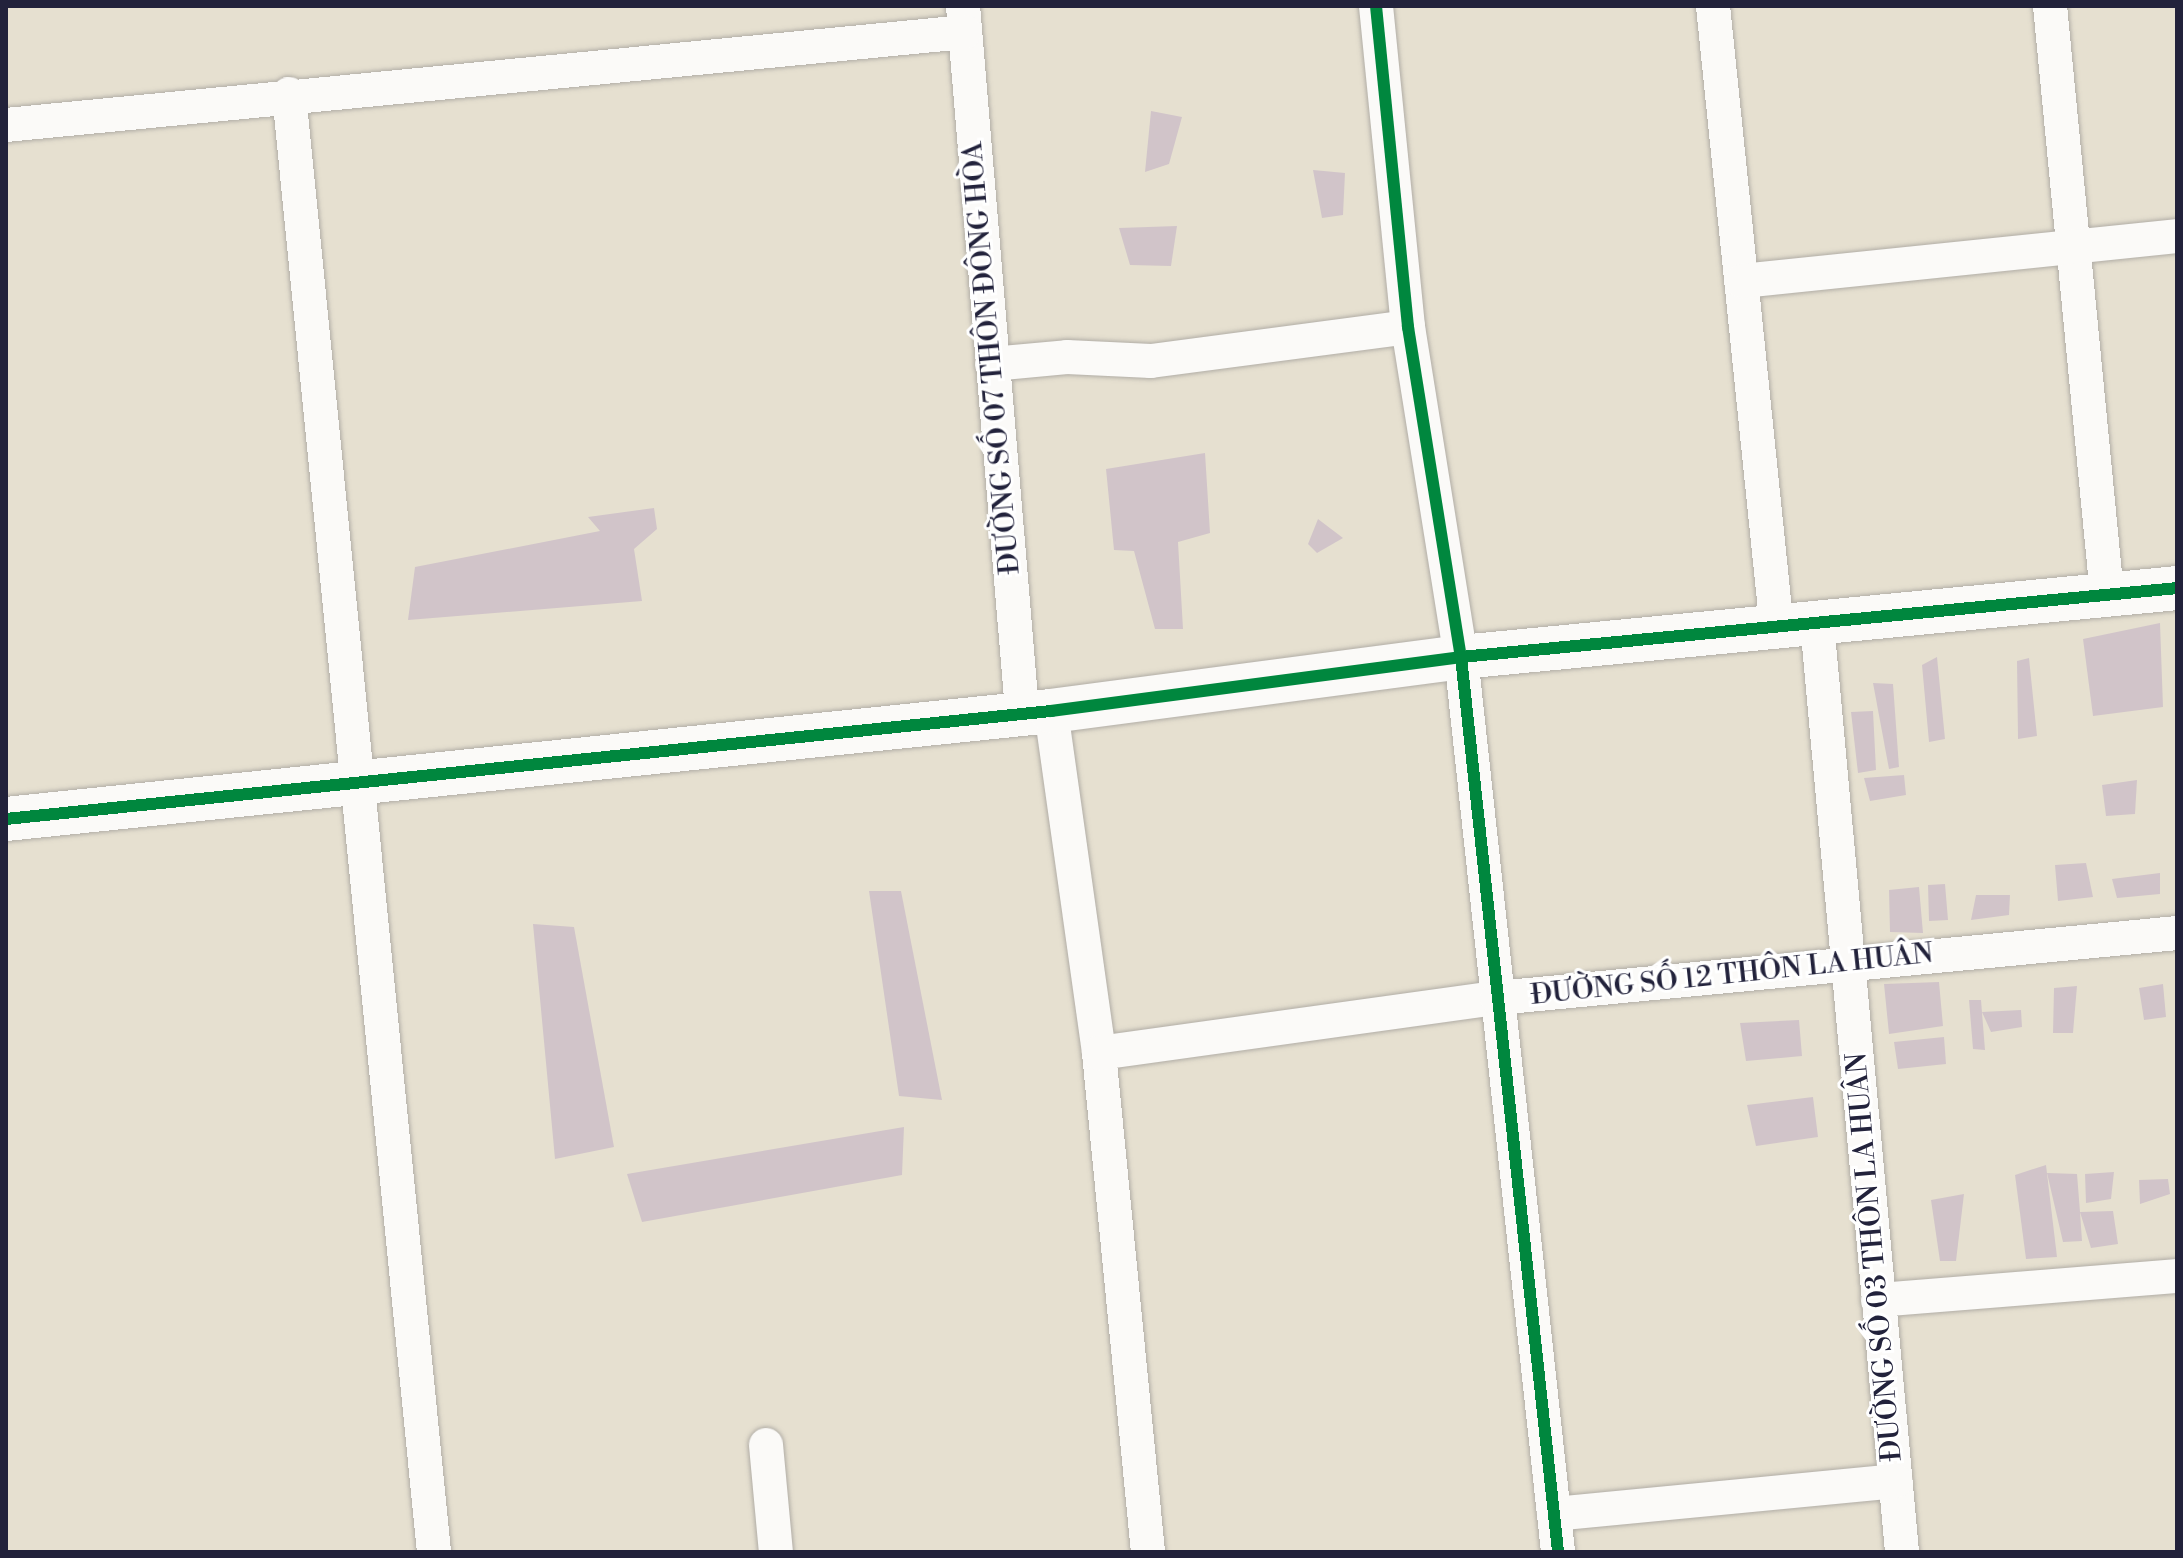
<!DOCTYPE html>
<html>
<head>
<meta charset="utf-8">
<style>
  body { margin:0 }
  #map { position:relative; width:2183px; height:1558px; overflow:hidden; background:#e6e0d0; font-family:"Libre Bodoni",serif }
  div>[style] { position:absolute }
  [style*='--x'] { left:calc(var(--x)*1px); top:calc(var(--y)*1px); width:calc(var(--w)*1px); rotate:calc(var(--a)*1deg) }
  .building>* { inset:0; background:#d1c4c9 }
  .roads { filter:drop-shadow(0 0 2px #b1ada6) drop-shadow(0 0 2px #b1ada6) }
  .street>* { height:34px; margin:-17px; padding:0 17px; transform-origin:17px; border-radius:17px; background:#fbfaf8 }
  .secondary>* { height:44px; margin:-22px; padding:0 22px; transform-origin:22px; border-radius:22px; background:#fbfaf8 }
  .cycleway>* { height:12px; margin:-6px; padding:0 6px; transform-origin:6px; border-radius:6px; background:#00873e }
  span { translate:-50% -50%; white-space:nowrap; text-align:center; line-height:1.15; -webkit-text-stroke:6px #fff; paint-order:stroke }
  .street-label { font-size:28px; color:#22223b }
  .frame { position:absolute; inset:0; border:8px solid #22223b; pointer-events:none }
</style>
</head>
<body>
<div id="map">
  <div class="building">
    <div style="clip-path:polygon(1151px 111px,1182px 117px,1169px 164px,1145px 172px)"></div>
    <div style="clip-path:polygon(1313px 170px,1345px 173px,1343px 215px,1322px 218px)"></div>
    <div style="clip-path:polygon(1177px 226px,1171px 266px,1130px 265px,1119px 228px)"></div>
    <div style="clip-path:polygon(1205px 453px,1210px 533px,1178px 542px,1183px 629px,1155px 629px,1134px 551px,1114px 550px,1106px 469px)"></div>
    <div style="clip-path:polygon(654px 508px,657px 529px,634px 549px,642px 601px,408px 620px,415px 567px,600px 531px,588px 517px)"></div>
    <div style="clip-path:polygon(1318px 519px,1343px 538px,1317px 553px,1308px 544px)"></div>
    <div style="clip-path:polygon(2160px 623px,2163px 707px,2093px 716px,2083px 639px)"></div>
    <div style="clip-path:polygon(1937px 657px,1945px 739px,1929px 742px,1922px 665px)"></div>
    <div style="clip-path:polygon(2029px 658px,2037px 736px,2018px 739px,2017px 661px)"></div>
    <div style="clip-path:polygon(1873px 683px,1893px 684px,1899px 767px,1889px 769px)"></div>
    <div style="clip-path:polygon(1873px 711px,1876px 770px,1858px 773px,1851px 712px)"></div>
    <div style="clip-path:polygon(1904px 775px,1906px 795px,1870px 801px,1864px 778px)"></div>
    <div style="clip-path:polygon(2137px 780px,2135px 814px,2106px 816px,2102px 785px)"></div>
    <div style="clip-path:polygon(2086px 863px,2093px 897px,2058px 901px,2055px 865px)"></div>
    <div style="clip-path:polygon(2160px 873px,2160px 894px,2117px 898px,2112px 879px)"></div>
    <div style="clip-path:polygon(1945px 884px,1948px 920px,1929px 921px,1928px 885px)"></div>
    <div style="clip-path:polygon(1919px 887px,1923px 933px,1890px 932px,1889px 890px)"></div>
    <div style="clip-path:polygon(869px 891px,901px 891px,942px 1100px,899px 1096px)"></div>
    <div style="clip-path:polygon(1976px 895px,2010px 895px,2009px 915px,1971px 920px)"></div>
    <div style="clip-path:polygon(533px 924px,574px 927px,614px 1147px,555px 1159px)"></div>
    <div style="clip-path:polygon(1939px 982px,1943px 1026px,1889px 1034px,1884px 984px)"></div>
    <div style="clip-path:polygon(2163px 984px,2166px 1017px,2144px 1020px,2139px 988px)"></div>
    <div style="clip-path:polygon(2077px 986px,2073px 1033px,2053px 1033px,2054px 988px)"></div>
    <div style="clip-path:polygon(1969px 1000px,1981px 1000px,1985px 1050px,1973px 1049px)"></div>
    <div style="clip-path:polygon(2021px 1010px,2022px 1027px,1991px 1032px,1982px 1012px)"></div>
    <div style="clip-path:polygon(1799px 1020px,1802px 1056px,1746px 1061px,1740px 1023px)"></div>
    <div style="clip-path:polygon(1944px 1037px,1946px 1064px,1898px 1069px,1894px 1042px)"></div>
    <div style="clip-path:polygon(1813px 1097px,1818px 1137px,1756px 1146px,1747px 1105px)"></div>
    <div style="clip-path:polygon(904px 1127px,902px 1175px,642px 1222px,627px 1174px)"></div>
    <div style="clip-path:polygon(2046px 1165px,2057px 1257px,2026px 1259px,2015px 1175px)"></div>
    <div style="clip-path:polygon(2114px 1172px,2111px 1199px,2086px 1203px,2085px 1174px)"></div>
    <div style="clip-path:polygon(2047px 1173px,2077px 1174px,2080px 1212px,2113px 1211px,2118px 1244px,2091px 1248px,2080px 1212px,2082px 1241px,2063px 1242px)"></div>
    <div style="clip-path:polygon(2168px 1179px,2170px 1194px,2140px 1204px,2139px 1180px)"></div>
    <div style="clip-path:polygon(1964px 1194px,1956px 1261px,1940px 1261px,1931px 1200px)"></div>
  </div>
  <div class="roads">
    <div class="street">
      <div style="--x:963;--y:6;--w:706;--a:85.21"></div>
      <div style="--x:1376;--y:6;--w:323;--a:84.3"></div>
      <div style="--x:1408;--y:327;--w:334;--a:80.9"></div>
      <div style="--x:1461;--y:657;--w:900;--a:83.81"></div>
      <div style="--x:1713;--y:6;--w:627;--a:84.14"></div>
      <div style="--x:2050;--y:6;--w:592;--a:84.47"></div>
      <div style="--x:289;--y:94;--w:1465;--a:84.32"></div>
      <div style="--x:6;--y:125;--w:963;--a:-5.54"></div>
      <div style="--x:1742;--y:281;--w:437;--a:-5.9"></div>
      <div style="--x:992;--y:364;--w:75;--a:-5.3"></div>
      <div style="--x:1067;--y:357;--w:84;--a:2.7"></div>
      <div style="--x:1151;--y:361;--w:259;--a:-7.5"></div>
      <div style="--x:1817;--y:623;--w:933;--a:84.77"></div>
      <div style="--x:1051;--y:711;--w:345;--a:82"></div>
      <div style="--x:1099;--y:1053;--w:501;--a:84.39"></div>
      <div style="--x:1099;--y:1053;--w:402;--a:-7.9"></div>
      <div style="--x:1497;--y:998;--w:683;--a:-5.46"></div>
      <div style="--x:1878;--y:1300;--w:300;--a:-4.6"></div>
      <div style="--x:766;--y:1445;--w:107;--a:84.7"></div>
      <div style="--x:1554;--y:1514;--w:343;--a:-5.5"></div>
    </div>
    <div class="secondary">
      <div style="--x:6;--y:819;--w:1051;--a:-5.9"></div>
      <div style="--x:1051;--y:711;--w:414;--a:-7.5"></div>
      <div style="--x:1461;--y:657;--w:719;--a:-5.5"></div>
    </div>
  </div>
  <div class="cycleway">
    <div style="--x:1376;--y:6;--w:323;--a:84.3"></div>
    <div style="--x:1408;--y:327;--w:334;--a:80.9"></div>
    <div style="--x:1461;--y:657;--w:900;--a:83.81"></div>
    <div style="--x:6;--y:819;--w:1051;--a:-5.9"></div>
    <div style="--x:1051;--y:711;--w:414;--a:-7.5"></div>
    <div style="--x:1461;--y:657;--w:719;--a:-5.5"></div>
  </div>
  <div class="street-label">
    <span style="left:992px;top:358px;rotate:-95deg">ĐƯỜNG SỐ 07 THÔN ĐÔNG HÒA</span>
    <span style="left:1732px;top:975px;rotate:-6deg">ĐƯỜNG SỐ 12 THÔN LA HUÂN</span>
    <span style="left:1875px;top:1257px;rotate:-95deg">ĐƯỜNG SỐ 03 THÔN LA HUÂN</span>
  </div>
  <div class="frame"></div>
</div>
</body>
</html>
